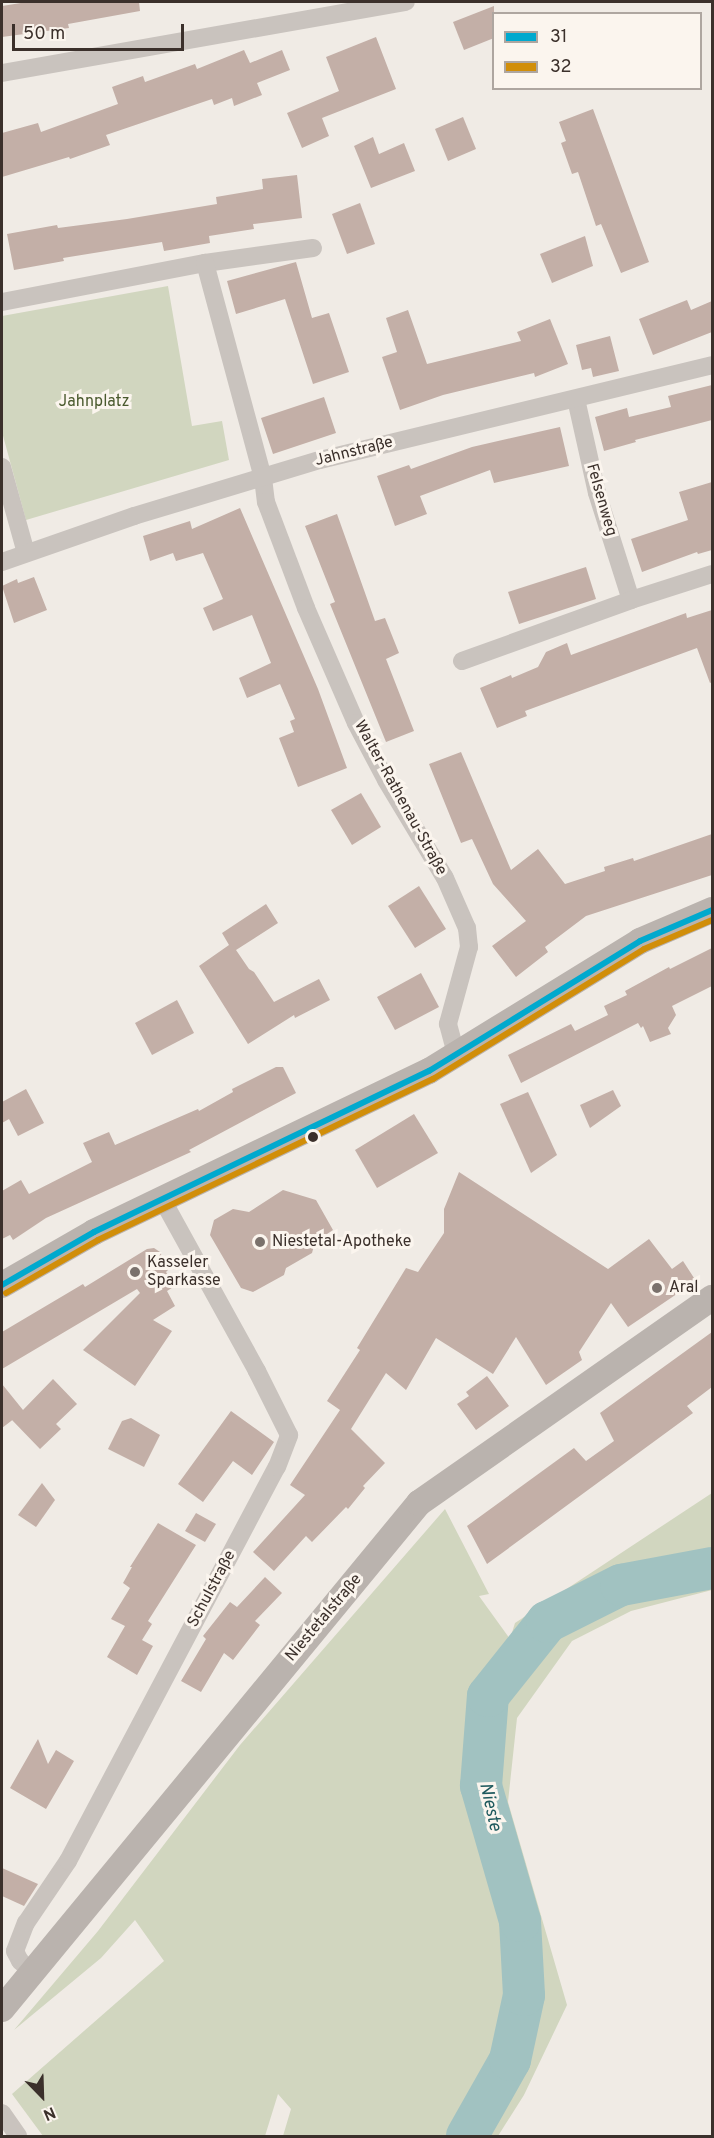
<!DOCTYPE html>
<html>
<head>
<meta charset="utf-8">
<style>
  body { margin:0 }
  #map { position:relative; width:714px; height:2138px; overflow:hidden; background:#f0ebe5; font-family:Overpass,sans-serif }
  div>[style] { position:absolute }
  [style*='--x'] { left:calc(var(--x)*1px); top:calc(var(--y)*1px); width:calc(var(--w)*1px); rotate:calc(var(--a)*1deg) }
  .green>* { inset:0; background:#d1d6bf }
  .river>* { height:42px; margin:-21px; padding:0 21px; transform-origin:21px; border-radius:21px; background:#a1c2c1 }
  .building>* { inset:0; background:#c3afa7 }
  .minor>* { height:18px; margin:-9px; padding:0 9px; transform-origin:9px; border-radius:9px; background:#c9c3be }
  .secondary>* { height:26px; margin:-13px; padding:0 13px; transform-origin:13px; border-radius:13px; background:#bab3ae }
  .bus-1>* { height:6px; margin:-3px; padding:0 3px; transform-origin:3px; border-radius:3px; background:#00a9ce }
  .bus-2>* { height:6px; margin:-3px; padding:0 3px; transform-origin:3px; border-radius:3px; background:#d18e09 }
  .dots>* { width:16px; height:16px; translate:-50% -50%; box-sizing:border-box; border:3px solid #fbf5ee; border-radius:50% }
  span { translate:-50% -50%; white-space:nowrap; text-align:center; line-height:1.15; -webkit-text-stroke:6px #fbf5ee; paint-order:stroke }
  .park-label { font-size:16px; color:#4a5a2e }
  .street-label { font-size:16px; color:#3b302b }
  .poi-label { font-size:16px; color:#3b302b }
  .left { translate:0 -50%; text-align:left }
  .water-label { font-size:18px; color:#1f5a5e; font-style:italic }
  .frame { position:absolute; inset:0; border:3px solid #3b302b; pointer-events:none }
  .legend { position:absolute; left:492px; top:12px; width:210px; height:78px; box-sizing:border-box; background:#fbf5ee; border:2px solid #aea6a0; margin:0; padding:8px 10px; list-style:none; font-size:18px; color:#3b302b }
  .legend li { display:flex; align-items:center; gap:12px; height:30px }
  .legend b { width:30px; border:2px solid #aea6a0 }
  .north { position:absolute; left:12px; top:2066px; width:60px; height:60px; -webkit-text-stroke:4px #fbf5ee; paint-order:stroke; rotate:157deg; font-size:16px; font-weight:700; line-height:24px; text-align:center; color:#3b302b }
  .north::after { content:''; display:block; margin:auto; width:21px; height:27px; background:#3b302b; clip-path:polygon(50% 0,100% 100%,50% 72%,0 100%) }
  .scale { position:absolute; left:12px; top:24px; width:172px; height:27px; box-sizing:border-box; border:3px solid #3b302b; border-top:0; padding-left:8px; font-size:18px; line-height:21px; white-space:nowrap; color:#3b302b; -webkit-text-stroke:4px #fbf5ee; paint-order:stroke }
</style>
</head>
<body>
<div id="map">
  <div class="green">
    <div style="clip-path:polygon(168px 286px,192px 426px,222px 421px,229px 460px,26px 520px,2px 432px,2px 316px)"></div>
    <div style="clip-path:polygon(712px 1493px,712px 1590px,631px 1611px,572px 1641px,517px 1718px,508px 1802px,567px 2005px,524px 2095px,498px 2136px,283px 2136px,291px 2109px,278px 2094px,265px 2136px,43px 2136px,12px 2094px,164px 1961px,135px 1920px,101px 1958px,14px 2030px,98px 1931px,240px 1745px,445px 1509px,489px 1594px,479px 1596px,510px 1639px,515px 1623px)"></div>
  </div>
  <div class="river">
    <div style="--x:467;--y:2136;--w:87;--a:-60.5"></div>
    <div style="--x:510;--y:2060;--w:66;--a:-77.8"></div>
    <div style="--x:524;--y:1995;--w:74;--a:-93.1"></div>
    <div style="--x:520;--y:1921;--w:141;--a:-106.1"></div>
    <div style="--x:481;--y:1786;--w:90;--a:-85.6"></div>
    <div style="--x:488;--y:1696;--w:95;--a:-51.4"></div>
    <div style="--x:547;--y:1622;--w:83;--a:-26.6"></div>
    <div style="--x:621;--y:1585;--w:93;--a:-10.6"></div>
  </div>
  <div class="building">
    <div style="clip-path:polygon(27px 2px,139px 2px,140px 11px,68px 24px,69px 28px,2px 37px,2px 6px)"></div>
    <div style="clip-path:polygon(494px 6px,494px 38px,464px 50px,453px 22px)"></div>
    <div style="clip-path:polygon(376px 37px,396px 89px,322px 118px,329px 136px,302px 148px,287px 113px,339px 91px,326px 57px)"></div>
    <div style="clip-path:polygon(244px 50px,250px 63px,282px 50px,290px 70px,257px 83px,262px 95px,234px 106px,232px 98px,214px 105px,212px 99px,106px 135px,110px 145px,70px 159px,69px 157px,2px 177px,2px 133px,38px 123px,41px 132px,118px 104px,112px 87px,143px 76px,145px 82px,195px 64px,197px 69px)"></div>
    <div style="clip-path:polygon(593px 109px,649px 262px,621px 273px,601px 224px,596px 226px,578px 172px,572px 174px,561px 143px,566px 141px,559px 122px)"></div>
    <div style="clip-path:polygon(463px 117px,476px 149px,448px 161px,435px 129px)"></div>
    <div style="clip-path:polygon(373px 137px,379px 154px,404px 143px,415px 171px,371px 188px,354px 146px)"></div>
    <div style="clip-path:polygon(297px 175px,302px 218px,253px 224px,254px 229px,209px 236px,210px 243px,164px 251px,162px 242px,63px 258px,64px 261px,14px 270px,7px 234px,57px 225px,58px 228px,127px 219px,217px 204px,216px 197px,263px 189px,262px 179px)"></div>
    <div style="clip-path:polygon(360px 203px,375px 244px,347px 254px,332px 214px)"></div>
    <div style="clip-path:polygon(585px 236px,593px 266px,552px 283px,540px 254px)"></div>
    <div style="clip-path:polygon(296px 262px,312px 318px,329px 313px,349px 372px,313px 384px,285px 299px,236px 314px,227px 281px)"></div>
    <div style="clip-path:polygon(687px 300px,691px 310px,712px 301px,712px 332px,653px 355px,639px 319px)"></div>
    <div style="clip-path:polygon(408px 310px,427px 364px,521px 341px,517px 332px,550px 319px,568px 364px,535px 377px,534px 373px,443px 395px,400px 410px,382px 357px,397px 352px,386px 318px)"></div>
    <div style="clip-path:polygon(610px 336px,619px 371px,593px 377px,591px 368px,582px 370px,576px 345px)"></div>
    <div style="clip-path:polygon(712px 385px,712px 420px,635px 440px,636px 442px,604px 451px,595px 417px,627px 408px,629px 417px,671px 407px,668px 396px)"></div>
    <div style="clip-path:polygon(324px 397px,336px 433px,273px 454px,261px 418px)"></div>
    <div style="clip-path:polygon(560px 427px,569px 466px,494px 483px,490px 470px,420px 496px,427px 514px,395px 526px,377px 476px,409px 465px,411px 469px,472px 447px)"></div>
    <div style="clip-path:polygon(712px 482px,712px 550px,698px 554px,697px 552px,642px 572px,631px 539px,688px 520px,679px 492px)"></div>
    <div style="clip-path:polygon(240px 508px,318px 689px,347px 768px,298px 787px,279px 738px,294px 732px,290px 721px,295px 719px,280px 684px,247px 698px,239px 678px,271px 663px,252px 615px,213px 631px,203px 608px,223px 599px,203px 553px,176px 561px,173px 553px,150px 561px,143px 536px,190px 521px,192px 529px)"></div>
    <div style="clip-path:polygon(337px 514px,375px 621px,385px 618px,399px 653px,386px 659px,414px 731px,386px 742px,330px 604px,335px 602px,305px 526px)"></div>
    <div style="clip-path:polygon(586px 567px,596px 599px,519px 624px,508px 592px)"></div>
    <div style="clip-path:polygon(34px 577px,47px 610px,14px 623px,2px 586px,17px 579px,18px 583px)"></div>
    <div style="clip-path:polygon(712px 610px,712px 682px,710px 683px,697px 648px,525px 711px,527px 716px,497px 728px,480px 688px,511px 675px,512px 678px,538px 667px,546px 652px,567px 643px,571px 655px,686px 613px,687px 618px)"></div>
    <div style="clip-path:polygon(461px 752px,511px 870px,538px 849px,565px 884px,605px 871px,604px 867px,633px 858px,634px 861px,712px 834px,712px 875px,586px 916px,545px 947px,548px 952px,516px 977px,492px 946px,526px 921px,493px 884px,472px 839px,461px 843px,429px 764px)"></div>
    <div style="clip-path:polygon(361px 793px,381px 827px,352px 845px,331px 810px)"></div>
    <div style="clip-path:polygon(419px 886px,446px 929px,415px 948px,388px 906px)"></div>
    <div style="clip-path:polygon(266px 904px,278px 923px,236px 950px,249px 969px,254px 972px,274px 1002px,319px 979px,330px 1000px,295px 1018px,294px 1015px,248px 1044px,199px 966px,229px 945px,222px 933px)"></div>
    <div style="clip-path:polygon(712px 948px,712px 986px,672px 1006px,676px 1015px,668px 1028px,671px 1034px,650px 1042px,643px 1026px,641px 1028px,638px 1023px,521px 1083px,508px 1055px,571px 1024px,575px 1031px,608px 1015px,604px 1006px,627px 995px,625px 991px,669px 967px,670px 969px)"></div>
    <div style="clip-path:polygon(421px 973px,439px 1007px,395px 1030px,377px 997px)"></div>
    <div style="clip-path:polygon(177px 1000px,194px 1033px,152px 1055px,135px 1023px)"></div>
    <div style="clip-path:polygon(276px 1067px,283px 1067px,296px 1093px,189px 1150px,191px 1152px,46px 1218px,13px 1240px,10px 1235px,2px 1239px,2px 1191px,21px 1180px,29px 1194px,92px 1162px,83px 1143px,109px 1132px,115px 1145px,198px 1109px,199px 1111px,233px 1092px,232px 1089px)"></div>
    <div style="clip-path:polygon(26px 1089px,44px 1123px,18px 1136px,9px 1119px,2px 1123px,2px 1102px)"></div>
    <div style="clip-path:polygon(613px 1090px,621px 1106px,590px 1128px,580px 1105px)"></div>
    <div style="clip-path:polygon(528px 1092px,557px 1155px,531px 1173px,500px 1104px)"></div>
    <div style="clip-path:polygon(414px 1114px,438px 1153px,377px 1188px,355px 1150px)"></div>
    <div style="clip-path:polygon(459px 1172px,608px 1269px,649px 1239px,672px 1269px,683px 1261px,696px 1281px,628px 1327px,611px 1303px,579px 1352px,582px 1360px,546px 1385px,516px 1337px,493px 1374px,436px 1338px,406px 1390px,386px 1373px,351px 1429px,385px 1463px,363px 1486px,365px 1488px,348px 1509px,346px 1507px,312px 1542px,306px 1536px,274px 1571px,253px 1552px,305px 1495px,290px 1485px,340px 1410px,327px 1401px,360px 1350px,357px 1348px,406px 1268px,418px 1272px,444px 1233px,444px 1209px)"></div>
    <div style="clip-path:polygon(283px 1190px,316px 1200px,333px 1230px,315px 1242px,312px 1253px,286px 1268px,284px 1275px,253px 1292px,241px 1288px,210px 1235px,214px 1220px,233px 1209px,249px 1212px)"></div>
    <div style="clip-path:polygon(154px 1248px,160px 1252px,168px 1270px,166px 1272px,175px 1286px,167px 1291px,175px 1306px,153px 1320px,172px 1331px,135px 1386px,83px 1350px,140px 1293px,137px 1289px,2px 1369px,2px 1332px,83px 1284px,85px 1287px,147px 1249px)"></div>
    <div style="clip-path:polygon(712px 1332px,712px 1387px,687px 1406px,693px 1413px,487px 1564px,467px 1526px,574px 1448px,586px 1461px,614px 1441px,600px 1413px)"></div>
    <div style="clip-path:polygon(487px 1376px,509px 1406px,476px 1430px,457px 1404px,469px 1396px,466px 1392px)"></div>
    <div style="clip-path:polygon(53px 1379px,77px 1404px,56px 1424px,61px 1429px,40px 1449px,12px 1420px,15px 1418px,2px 1428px,2px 1384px,23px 1410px)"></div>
    <div style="clip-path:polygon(231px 1411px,274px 1442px,252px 1475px,233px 1461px,203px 1502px,178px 1484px)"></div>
    <div style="clip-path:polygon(131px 1418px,160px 1435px,144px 1467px,108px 1449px,122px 1421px)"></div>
    <div style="clip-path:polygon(42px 1483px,55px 1500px,36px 1527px,18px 1515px)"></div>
    <div style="clip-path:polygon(196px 1513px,216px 1524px,205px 1542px,185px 1531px)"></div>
    <div style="clip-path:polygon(158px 1523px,196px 1545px,148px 1621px,152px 1624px,142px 1640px,153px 1646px,137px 1675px,107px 1657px,125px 1626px,111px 1619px,130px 1588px,123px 1583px,132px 1567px,130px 1567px)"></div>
    <div style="clip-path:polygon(265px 1577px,282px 1593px,255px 1621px,260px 1625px,233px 1660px,224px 1653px,201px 1692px,181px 1681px,206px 1639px,203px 1636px,230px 1602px,237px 1607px)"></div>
    <div style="clip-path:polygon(38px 1739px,48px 1764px,56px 1750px,74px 1761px,46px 1809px,10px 1788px)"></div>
    <div style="clip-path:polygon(2px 1868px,38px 1884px,24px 1906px,2px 1896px)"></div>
  </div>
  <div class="minor">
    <div style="--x:2;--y:73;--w:410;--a:-10"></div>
    <div style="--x:205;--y:263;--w:109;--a:-7.9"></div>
    <div style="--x:2;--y:302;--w:207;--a:-10.9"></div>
    <div style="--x:205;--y:263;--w:223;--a:74.9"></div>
    <div style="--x:263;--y:478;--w:24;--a:83"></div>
    <div style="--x:266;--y:502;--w:113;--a:69.3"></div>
    <div style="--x:306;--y:608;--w:125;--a:66.5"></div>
    <div style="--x:356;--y:723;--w:64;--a:62.2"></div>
    <div style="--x:386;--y:780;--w:114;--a:59"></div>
    <div style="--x:445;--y:878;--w:55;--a:66.3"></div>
    <div style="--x:467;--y:928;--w:19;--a:84"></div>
    <div style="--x:469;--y:947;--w:80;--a:105.3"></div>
    <div style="--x:448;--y:1024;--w:31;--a:75"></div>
    <div style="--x:576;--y:399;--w:96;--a:77.4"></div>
    <div style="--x:597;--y:493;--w:112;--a:72.4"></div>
    <div style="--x:2;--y:467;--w:89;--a:74.4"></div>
    <div style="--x:2;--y:562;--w:140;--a:-19.2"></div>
    <div style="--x:134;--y:516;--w:194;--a:-16.8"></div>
    <div style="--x:320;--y:460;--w:403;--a:-13.6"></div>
    <div style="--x:462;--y:661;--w:180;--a:-19.8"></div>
    <div style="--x:631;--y:600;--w:85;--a:-17.8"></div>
    <div style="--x:32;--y:1972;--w:16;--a:-137"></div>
    <div style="--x:20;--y:1961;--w:11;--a:-117"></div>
    <div style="--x:15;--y:1951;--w:30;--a:-69"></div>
    <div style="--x:26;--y:1923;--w:75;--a:-55.9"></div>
    <div style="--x:68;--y:1861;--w:446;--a:-62.1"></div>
    <div style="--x:277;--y:1467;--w:34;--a:-69"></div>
    <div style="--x:289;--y:1435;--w:72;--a:-116.6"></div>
    <div style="--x:257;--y:1371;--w:196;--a:-118.9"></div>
    <div style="--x:2;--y:2113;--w:28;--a:55"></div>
  </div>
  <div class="secondary">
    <div style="--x:2;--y:1285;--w:106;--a:-29.9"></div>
    <div style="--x:94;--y:1232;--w:372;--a:-25.7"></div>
    <div style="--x:429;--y:1071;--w:248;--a:-31.6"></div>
    <div style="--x:640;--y:941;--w:78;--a:-23.3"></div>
    <div style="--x:2;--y:2009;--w:656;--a:-50.51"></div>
    <div style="--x:419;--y:1503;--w:358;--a:-35"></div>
  </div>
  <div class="bus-1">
    <div style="--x:2;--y:1285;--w:106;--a:-29.9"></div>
    <div style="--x:94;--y:1232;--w:372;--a:-25.7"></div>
    <div style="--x:429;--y:1071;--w:248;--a:-31.6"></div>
    <div style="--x:640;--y:941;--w:78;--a:-23.3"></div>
  </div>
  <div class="bus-2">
    <div style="--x:6;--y:1293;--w:106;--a:-29.9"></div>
    <div style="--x:98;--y:1240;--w:372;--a:-25.7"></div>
    <div style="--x:433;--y:1079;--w:248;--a:-31.6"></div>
    <div style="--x:644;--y:949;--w:74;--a:-23.1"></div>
  </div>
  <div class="dots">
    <div style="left:313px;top:1137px;background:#3b302b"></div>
    <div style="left:260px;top:1242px;background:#7a716c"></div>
    <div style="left:135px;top:1272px;background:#7a716c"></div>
    <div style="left:657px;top:1288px;background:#7a716c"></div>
  </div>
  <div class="park-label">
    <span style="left:94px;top:402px">Jahnplatz</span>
  </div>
  <div class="street-label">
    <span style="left:354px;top:452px;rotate:-14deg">Jahnstraße</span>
    <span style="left:601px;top:500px;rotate:74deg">Felsenweg</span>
    <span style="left:400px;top:798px;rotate:61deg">Walter-Rathenau-Straße</span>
    <span style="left:212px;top:1589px;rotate:-62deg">Schulstraße</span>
    <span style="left:324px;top:1618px;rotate:-50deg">Niestetalstraße</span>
  </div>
  <div class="poi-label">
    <span class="left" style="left:272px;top:1242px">Niestetal-Apotheke</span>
    <span class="left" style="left:147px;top:1272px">Kasseler<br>Sparkasse</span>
    <span class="left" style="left:669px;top:1288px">Aral</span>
  </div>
  <div class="water-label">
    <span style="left:489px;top:1807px;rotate:77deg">Nieste</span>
  </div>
  <div class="frame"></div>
  <ul class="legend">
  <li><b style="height:8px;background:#00a9ce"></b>31</li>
  <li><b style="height:8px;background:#d18e09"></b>32</li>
  </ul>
  <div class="north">N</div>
  <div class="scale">50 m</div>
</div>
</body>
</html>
